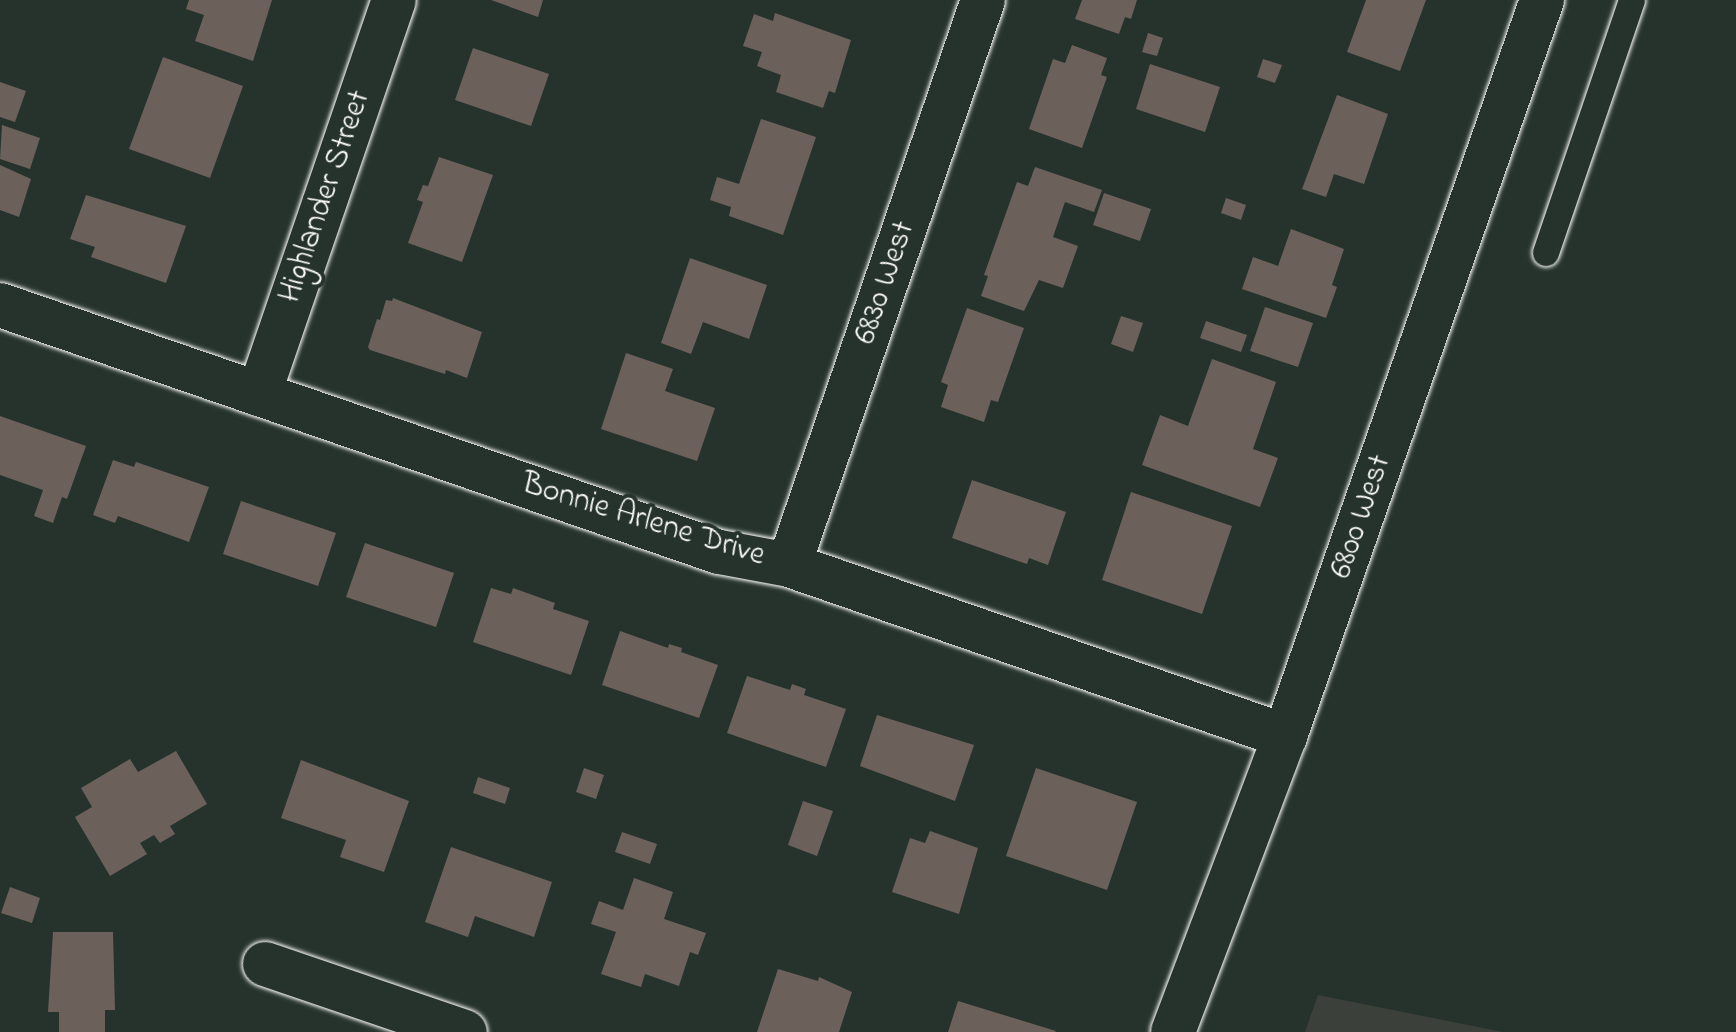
<!DOCTYPE html>
<html>
<head>
<meta charset="utf-8">
<style>
  body { margin:0 }
  #map { position:relative; width:1736px; height:1032px; overflow:hidden; background:#26332d; font-family:"Indie Flower",sans-serif }
  div>[style] { position:absolute }
  [style*='--x'] { left:calc(var(--x)*1px); top:calc(var(--y)*1px); width:calc(var(--w)*1px); rotate:calc(var(--a)*1deg) }
  .built>* { inset:0; background:#3b403a }
  .building>* { inset:0; background:#6c605a }
  .roads { filter:drop-shadow(0 0 2px #fff) drop-shadow(0 0 2px #fff) }
  .lane>* { height:26px; margin:-13px; padding:0 13px; transform-origin:13px; border-radius:13px; background:#26332d }
  .street>* { height:44px; margin:-22px; padding:0 22px; transform-origin:22px; border-radius:22px; background:#26332d }
  span { translate:-50% -50%; white-space:nowrap; text-align:center; line-height:1.15; -webkit-text-stroke:8px #26332d; paint-order:stroke }
  .street-label { font-size:32px; color:#fff }
</style>
</head>
<body>
<div id="map">
  <div class="built">
    <div style="clip-path:polygon(1318px 995px,1503px 1032px,1305px 1032px)"></div>
  </div>
  <div class="building">
    <div style="clip-path:polygon(189px 0,272px 0,253px 61px,195px 41px,204px 15px,186px 9px)"></div>
    <div style="clip-path:polygon(491px 0,543px 0,538px 17px)"></div>
    <div style="clip-path:polygon(1082px 0,1137px 0,1131px 19px,1125px 17px,1119px 34px,1075px 19px)"></div>
    <div style="clip-path:polygon(1366px 0,1426px 0,1400px 71px,1347px 52px)"></div>
    <div style="clip-path:polygon(775px 13px,851px 40px,835px 93px,829px 91px,823px 108px,776px 92px,781px 75px,757px 66px,762px 52px,743px 46px,754px 14px,773px 21px)"></div>
    <div style="clip-path:polygon(1148px 33px,1163px 38px,1157px 56px,1142px 52px)"></div>
    <div style="clip-path:polygon(1072px 45px,1107px 58px,1101px 75px,1107px 77px,1082px 148px,1029px 129px,1053px 59px,1065px 63px)"></div>
    <div style="clip-path:polygon(473px 48px,549px 74px,531px 126px,455px 100px)"></div>
    <div style="clip-path:polygon(163px 57px,243px 86px,210px 178px,129px 149px)"></div>
    <div style="clip-path:polygon(1263px 59px,1282px 65px,1275px 83px,1257px 77px)"></div>
    <div style="clip-path:polygon(1150px 64px,1220px 87px,1205px 132px,1136px 109px)"></div>
    <div style="clip-path:polygon(0 82px,26px 91px,15px 122px,0 117px)"></div>
    <div style="clip-path:polygon(1337px 95px,1388px 114px,1364px 184px,1334px 174px,1326px 197px,1302px 189px)"></div>
    <div style="clip-path:polygon(761px 119px,816px 137px,783px 235px,729px 216px,731px 207px,710px 200px,717px 177px,739px 184px)"></div>
    <div style="clip-path:polygon(2px 125px,40px 138px,30px 169px,0 159px)"></div>
    <div style="clip-path:polygon(439px 157px,493px 175px,462px 262px,408px 243px,423px 202px,417px 200px,423px 185px,428px 186px)"></div>
    <div style="clip-path:polygon(0 165px,31px 179px,19px 217px,0 210px)"></div>
    <div style="clip-path:polygon(1035px 167px,1102px 190px,1094px 212px,1065px 202px,1053px 237px,1078px 246px,1063px 288px,1039px 280px,1024px 311px,981px 296px,988px 276px,984px 275px,1017px 182px,1028px 186px)"></div>
    <div style="clip-path:polygon(1104px 193px,1151px 209px,1140px 241px,1093px 225px)"></div>
    <div style="clip-path:polygon(86px 195px,186px 226px,166px 283px,91px 257px,95px 247px,70px 239px)"></div>
    <div style="clip-path:polygon(1226px 198px,1246px 205px,1241px 220px,1221px 213px)"></div>
    <div style="clip-path:polygon(1291px 229px,1344px 249px,1332px 285px,1337px 287px,1326px 318px,1242px 289px,1253px 257px,1278px 266px)"></div>
    <div style="clip-path:polygon(690px 258px,767px 285px,749px 339px,703px 322px,691px 354px,661px 343px)"></div>
    <div style="clip-path:polygon(393px 298px,482px 332px,467px 378px,446px 370px,445px 374px,370px 350px,368px 347px,377px 319px,380px 320px,386px 300px,392px 301px)"></div>
    <div style="clip-path:polygon(1265px 307px,1313px 323px,1298px 367px,1250px 351px)"></div>
    <div style="clip-path:polygon(967px 308px,1024px 328px,998px 402px,991px 400px,984px 422px,941px 407px,948px 385px,941px 382px)"></div>
    <div style="clip-path:polygon(1121px 316px,1143px 323px,1133px 352px,1111px 344px)"></div>
    <div style="clip-path:polygon(1206px 321px,1247px 335px,1241px 352px,1200px 338px)"></div>
    <div style="clip-path:polygon(626px 353px,673px 369px,665px 391px,715px 408px,697px 461px,601px 429px)"></div>
    <div style="clip-path:polygon(1212px 359px,1276px 382px,1253px 449px,1278px 458px,1260px 507px,1142px 465px,1160px 415px,1188px 426px)"></div>
    <div style="clip-path:polygon(0 416px,86px 446px,67px 499px,62px 497px,53px 523px,34px 516px,43px 490px,0 475px)"></div>
    <div style="clip-path:polygon(113px 460px,134px 467px,136px 462px,209px 487px,189px 542px,118px 516px,115px 523px,93px 515px)"></div>
    <div style="clip-path:polygon(972px 480px,1066px 512px,1048px 565px,1029px 558px,1027px 564px,952px 538px)"></div>
    <div style="clip-path:polygon(1131px 492px,1232px 526px,1202px 614px,1102px 580px)"></div>
    <div style="clip-path:polygon(241px 501px,336px 533px,318px 586px,223px 554px)"></div>
    <div style="clip-path:polygon(365px 543px,454px 573px,436px 627px,346px 597px)"></div>
    <div style="clip-path:polygon(491px 588px,511px 594px,513px 588px,555px 603px,553px 609px,589px 621px,571px 675px,473px 642px)"></div>
    <div style="clip-path:polygon(620px 631px,668px 648px,669px 644px,682px 648px,681px 652px,718px 665px,699px 718px,602px 685px)"></div>
    <div style="clip-path:polygon(747px 676px,790px 690px,792px 684px,806px 689px,804px 695px,846px 709px,826px 767px,727px 733px)"></div>
    <div style="clip-path:polygon(877px 715px,974px 745px,955px 801px,860px 766px)"></div>
    <div style="clip-path:polygon(176px 751px,207px 804px,170px 826px,175px 834px,160px 843px,154px 835px,140px 843px,147px 854px,110px 876px,75px 817px,92px 807px,81px 788px,130px 759px,138px 772px)"></div>
    <div style="clip-path:polygon(301px 760px,409px 801px,384px 872px,340px 857px,346px 840px,281px 818px)"></div>
    <div style="clip-path:polygon(584px 768px,604px 775px,596px 799px,576px 792px)"></div>
    <div style="clip-path:polygon(1036px 768px,1137px 802px,1107px 890px,1006px 856px)"></div>
    <div style="clip-path:polygon(478px 777px,510px 788px,505px 804px,473px 793px)"></div>
    <div style="clip-path:polygon(803px 801px,833px 811px,817px 856px,788px 845px)"></div>
    <div style="clip-path:polygon(930px 831px,978px 848px,959px 914px,892px 892px,910px 838px,925px 843px)"></div>
    <div style="clip-path:polygon(622px 832px,657px 844px,650px 864px,615px 852px)"></div>
    <div style="clip-path:polygon(451px 847px,552px 882px,534px 937px,475px 916px,468px 937px,425px 922px)"></div>
    <div style="clip-path:polygon(634px 878px,673px 892px,664px 919px,706px 933px,698px 955px,690px 952px,679px 986px,645px 974px,641px 987px,601px 974px,616px 932px,591px 924px,599px 901px,623px 910px)"></div>
    <div style="clip-path:polygon(10px 887px,40px 898px,32px 923px,1px 913px)"></div>
    <div style="clip-path:polygon(53px 932px,113px 932px,115px 1010px,105px 1010px,105px 1032px,59px 1032px,59px 1012px,48px 1012px)"></div>
    <div style="clip-path:polygon(778px 969px,818px 981px,819px 977px,852px 992px,839px 1032px,757px 1032px)"></div>
    <div style="clip-path:polygon(958px 1001px,1056px 1031px,1055px 1032px,948px 1032px)"></div>
  </div>
  <div class="roads">
    <div class="lane">
      <div style="--x:1546;--y:253;--w:267;--a:-71.2"></div>
    </div>
    <div class="street">
      <div style="--x:0;--y:305;--w:760;--a:18.96"></div>
      <div style="--x:719;--y:552;--w:71;--a:10.5"></div>
      <div style="--x:789;--y:565;--w:525;--a:19.02"></div>
      <div style="--x:259;--y:394;--w:416;--a:-71.1"></div>
      <div style="--x:789;--y:565;--w:597;--a:-71.05"></div>
      <div style="--x:265;--y:964;--w:211;--a:18.8"></div>
      <div style="--x:1173;--y:1032;--w:316;--a:-69.3"></div>
      <div style="--x:1285;--y:736;--w:780;--a:-70.75"></div>
    </div>
  </div>
  <div class="street-label">
    <span style="left:326px;top:197px;rotate:-71deg">Highlander Street</span>
    <span style="left:886px;top:283px;rotate:-71deg">6830 West</span>
    <span style="left:1362px;top:517px;rotate:-71deg">6800 West</span>
    <span style="left:643px;top:521px;rotate:17deg">Bonnie Arlene Drive</span>
  </div>
</div>
</body>
</html>
